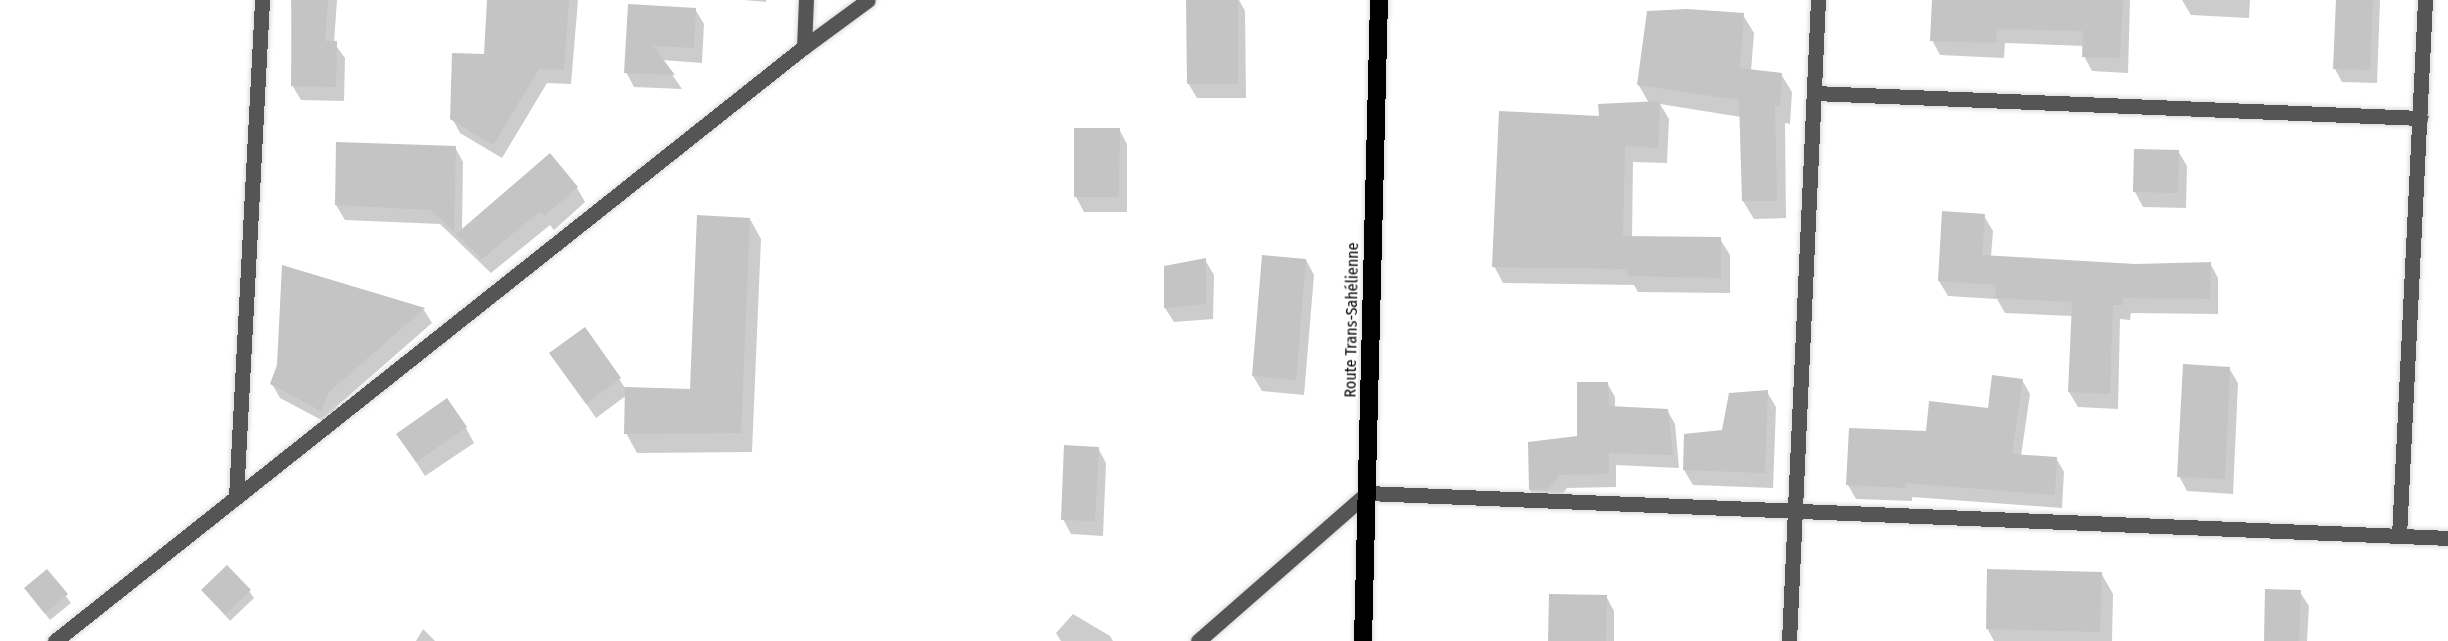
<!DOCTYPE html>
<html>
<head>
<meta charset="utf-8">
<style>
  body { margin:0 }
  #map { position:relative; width:2448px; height:641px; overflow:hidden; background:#fff; font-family:"Fira Sans Condensed",sans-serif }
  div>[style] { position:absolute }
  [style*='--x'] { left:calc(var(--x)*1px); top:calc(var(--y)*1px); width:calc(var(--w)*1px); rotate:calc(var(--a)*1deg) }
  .shadow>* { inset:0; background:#0003 }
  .building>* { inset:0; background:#c4c4c4 }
  .roads { filter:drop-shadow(0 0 2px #dbdbdb) drop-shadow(0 0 2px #dbdbdb) }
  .minor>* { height:15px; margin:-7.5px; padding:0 7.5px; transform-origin:7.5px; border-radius:7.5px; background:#555 }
  .highway>* { height:18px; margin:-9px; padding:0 9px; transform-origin:9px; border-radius:9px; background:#000 }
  span { translate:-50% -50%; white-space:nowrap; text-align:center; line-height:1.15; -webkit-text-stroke:4.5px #fff; paint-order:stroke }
  .street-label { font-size:16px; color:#000 }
</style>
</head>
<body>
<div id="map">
  <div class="shadow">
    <div style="clip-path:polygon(291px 0,337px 0,334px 43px,345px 58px,344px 101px,301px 100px,292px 85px)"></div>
    <div style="clip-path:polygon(489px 0,578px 0,571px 84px,547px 83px,502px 158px,460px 133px,452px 118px,486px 55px)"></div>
    <div style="clip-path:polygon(743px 0,766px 0,766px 2px)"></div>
    <div style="clip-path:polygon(1188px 0,1239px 0,1245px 11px,1246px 98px,1197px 98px,1188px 83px)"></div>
    <div style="clip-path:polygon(1933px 0,2130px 0,2128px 73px,2092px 71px,2084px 56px,2084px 46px,2005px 43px,2004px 58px,1940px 55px,1932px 40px)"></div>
    <div style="clip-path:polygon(2182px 0,2250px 0,2249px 18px,2191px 15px)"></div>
    <div style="clip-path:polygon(2338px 0,2380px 0,2377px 83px,2342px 82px,2335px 69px)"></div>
    <div style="clip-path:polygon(629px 5px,695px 9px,704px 24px,702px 63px,662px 60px,682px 89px,634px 87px,626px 72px)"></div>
    <div style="clip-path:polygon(1743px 15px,1754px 33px,1751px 71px,1781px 74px,1792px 92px,1790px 124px,1785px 123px,1786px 218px,1754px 219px,1743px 201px,1741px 117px,1660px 104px,1669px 119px,1667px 163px,1633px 162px,1632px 237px,1720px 239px,1730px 255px,1730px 293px,1638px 292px,1634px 285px,1503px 283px,1494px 266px,1600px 117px,1649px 103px,1638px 84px)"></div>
    <div style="clip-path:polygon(1119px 129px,1127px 144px,1127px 212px,1084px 212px,1076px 197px)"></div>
    <div style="clip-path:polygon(455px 147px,463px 162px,462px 231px,577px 188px,585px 202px,554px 230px,550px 225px,491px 273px,440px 224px,345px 220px,336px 205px)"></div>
    <div style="clip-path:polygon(2178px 151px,2187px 166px,2186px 208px,2143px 207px,2135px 192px)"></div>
    <div style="clip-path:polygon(1984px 216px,1993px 231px,1991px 257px,2135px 265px,2210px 263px,2218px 278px,2218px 314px,2131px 313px,2130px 320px,2120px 319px,2118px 409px,2078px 407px,2069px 392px,2073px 316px,2005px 313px,1997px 299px,1948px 296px,1939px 281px)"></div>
    <div style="clip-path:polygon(750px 219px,761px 239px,752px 452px,637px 453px,626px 433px,627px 395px,596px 418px,551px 353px,584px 329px,626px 389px,691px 391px)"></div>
    <div style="clip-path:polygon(1263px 257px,1306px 260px,1314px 275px,1304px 395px,1262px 391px,1253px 376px)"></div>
    <div style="clip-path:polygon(1205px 260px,1214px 275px,1213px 319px,1174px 322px,1165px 308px)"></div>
    <div style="clip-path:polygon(284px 267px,424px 310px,432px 323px,337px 406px,329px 424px,280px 398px,272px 384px,279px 366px)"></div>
    <div style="clip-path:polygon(2229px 368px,2238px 383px,2233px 494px,2187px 491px,2179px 476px)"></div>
    <div style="clip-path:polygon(2022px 380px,2030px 394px,2021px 456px,2056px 458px,2064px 472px,2062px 508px,1912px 497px,1912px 501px,1856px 499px,1848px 485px,1927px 432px,1989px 409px)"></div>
    <div style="clip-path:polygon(1607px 383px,1615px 397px,1615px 408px,1667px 410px,1675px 424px,1679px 468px,1616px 465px,1616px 487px,1567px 488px,1555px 504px,1538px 503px,1530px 490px,1579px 438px)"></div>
    <div style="clip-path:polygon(1767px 392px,1776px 407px,1773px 488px,1693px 485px,1684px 470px)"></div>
    <div style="clip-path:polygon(466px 428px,474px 443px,425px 476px,398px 434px)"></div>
    <div style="clip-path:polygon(1098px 448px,1106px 463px,1103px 536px,1071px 534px,1063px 519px)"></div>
    <div style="clip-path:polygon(47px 571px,71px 603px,50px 620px,26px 589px)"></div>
    <div style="clip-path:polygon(2101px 573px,2113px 594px,2112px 641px,1994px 641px,1987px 628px)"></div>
    <div style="clip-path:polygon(203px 590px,249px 591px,254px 598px,230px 621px)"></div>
    <div style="clip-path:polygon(2300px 592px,2309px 606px,2307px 641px,2265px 641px)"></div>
    <div style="clip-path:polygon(1606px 596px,1614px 611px,1614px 641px,1550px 641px)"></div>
    <div style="clip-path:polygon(1073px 614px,1110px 636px,1113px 641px,1061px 641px,1056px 633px)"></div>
    <div style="clip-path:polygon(423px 629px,435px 641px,416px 641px)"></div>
  </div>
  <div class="building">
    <div style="clip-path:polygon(292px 0,328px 0,325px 41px,337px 41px,336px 87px,291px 86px)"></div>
    <div style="clip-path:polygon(487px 0,569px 0,564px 70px,539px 69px,493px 145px,450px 119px,452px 53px,484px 54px)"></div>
    <div style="clip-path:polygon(1186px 0,1238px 0,1238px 84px,1187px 84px)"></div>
    <div style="clip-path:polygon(1932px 0,2123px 0,2120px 58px,2082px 57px,2083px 31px,1997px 29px,1996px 43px,1930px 41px)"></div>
    <div style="clip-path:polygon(2336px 0,2373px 0,2370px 70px,2333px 69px)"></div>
    <div style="clip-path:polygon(628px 4px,696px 8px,694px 48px,653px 46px,675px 75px,624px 73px)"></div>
    <div style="clip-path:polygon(1687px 9px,1744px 13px,1740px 68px,1782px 73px,1780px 107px,1775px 106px,1777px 201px,1742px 201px,1739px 100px,1637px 85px,1647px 11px)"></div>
    <div style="clip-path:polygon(1660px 101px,1658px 148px,1625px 146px,1623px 236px,1721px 237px,1721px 278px,1628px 276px,1627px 269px,1492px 267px,1499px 111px,1599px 116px,1598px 104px)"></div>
    <div style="clip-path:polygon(1074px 128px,1120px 128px,1119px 197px,1074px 197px)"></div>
    <div style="clip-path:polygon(336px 142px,456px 146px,454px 232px,431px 210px,335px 205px)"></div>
    <div style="clip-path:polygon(2134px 149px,2179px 150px,2178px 193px,2133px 192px)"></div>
    <div style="clip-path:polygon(550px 153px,578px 187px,544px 216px,540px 211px,482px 259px,456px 234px)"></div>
    <div style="clip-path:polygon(1942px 211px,1985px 214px,1982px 255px,2135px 264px,2211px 262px,2210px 299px,2123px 298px,2123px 305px,2113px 305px,2110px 394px,2068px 392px,2072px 302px,1995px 298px,1996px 285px,1938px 281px)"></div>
    <div style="clip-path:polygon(697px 215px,750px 218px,741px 433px,624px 434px,625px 387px,690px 389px)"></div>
    <div style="clip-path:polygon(1262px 255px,1306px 259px,1296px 380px,1252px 376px)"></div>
    <div style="clip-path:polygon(1206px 258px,1206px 304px,1164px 308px,1164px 266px)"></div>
    <div style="clip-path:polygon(282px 265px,425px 308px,329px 392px,321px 411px,270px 384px,277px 365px)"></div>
    <div style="clip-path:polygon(585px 327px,621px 378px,586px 404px,549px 353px)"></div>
    <div style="clip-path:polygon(2183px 364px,2230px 367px,2225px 479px,2177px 477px)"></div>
    <div style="clip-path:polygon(1992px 375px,2023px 379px,2012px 454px,2057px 457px,2055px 495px,1905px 483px,1905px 488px,1846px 485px,1849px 428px,1926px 431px,1929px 401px,1988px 408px)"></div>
    <div style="clip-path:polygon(1577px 382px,1608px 382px,1609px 406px,1668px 409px,1673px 455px,1609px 453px,1609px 474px,1559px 475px,1547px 491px,1529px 490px,1528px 442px,1577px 436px)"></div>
    <div style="clip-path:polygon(1768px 390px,1765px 473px,1683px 470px,1684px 434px,1722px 430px,1729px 393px)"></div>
    <div style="clip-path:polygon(447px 398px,467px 427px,416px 462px,396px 434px)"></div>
    <div style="clip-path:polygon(1064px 445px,1099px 447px,1095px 521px,1061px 520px)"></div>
    <div style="clip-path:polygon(227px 565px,251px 590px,225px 615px,201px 590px)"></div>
    <div style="clip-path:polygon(47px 569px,68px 594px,45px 614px,24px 588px)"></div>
    <div style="clip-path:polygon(1987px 569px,2102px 572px,2100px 632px,1986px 629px)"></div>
    <div style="clip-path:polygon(2265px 589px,2301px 590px,2299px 641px,2264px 641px)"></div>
    <div style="clip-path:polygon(1549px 594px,1607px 595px,1606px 641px,1548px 641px)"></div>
  </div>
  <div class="roads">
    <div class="minor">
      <div style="--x:804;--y:47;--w:47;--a:-87.6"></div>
      <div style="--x:1814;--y:93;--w:607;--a:2.36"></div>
      <div style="--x:236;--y:497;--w:498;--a:-87"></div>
      <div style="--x:2399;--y:536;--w:537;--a:-87.22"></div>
      <div style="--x:55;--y:641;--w:956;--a:-38.42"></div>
      <div style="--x:804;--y:47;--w:79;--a:-36.3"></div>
      <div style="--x:1198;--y:641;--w:225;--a:-41.2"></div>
      <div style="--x:1367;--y:493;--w:1082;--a:2.38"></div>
      <div style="--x:1789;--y:641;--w:642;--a:-87.41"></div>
    </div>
    <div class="highway">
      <div style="--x:1363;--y:641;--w:641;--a:-88.57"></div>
    </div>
  </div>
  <div class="street-label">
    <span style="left:1352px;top:320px;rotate:-89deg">Route Trans-Sahélienne</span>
  </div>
</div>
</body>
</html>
